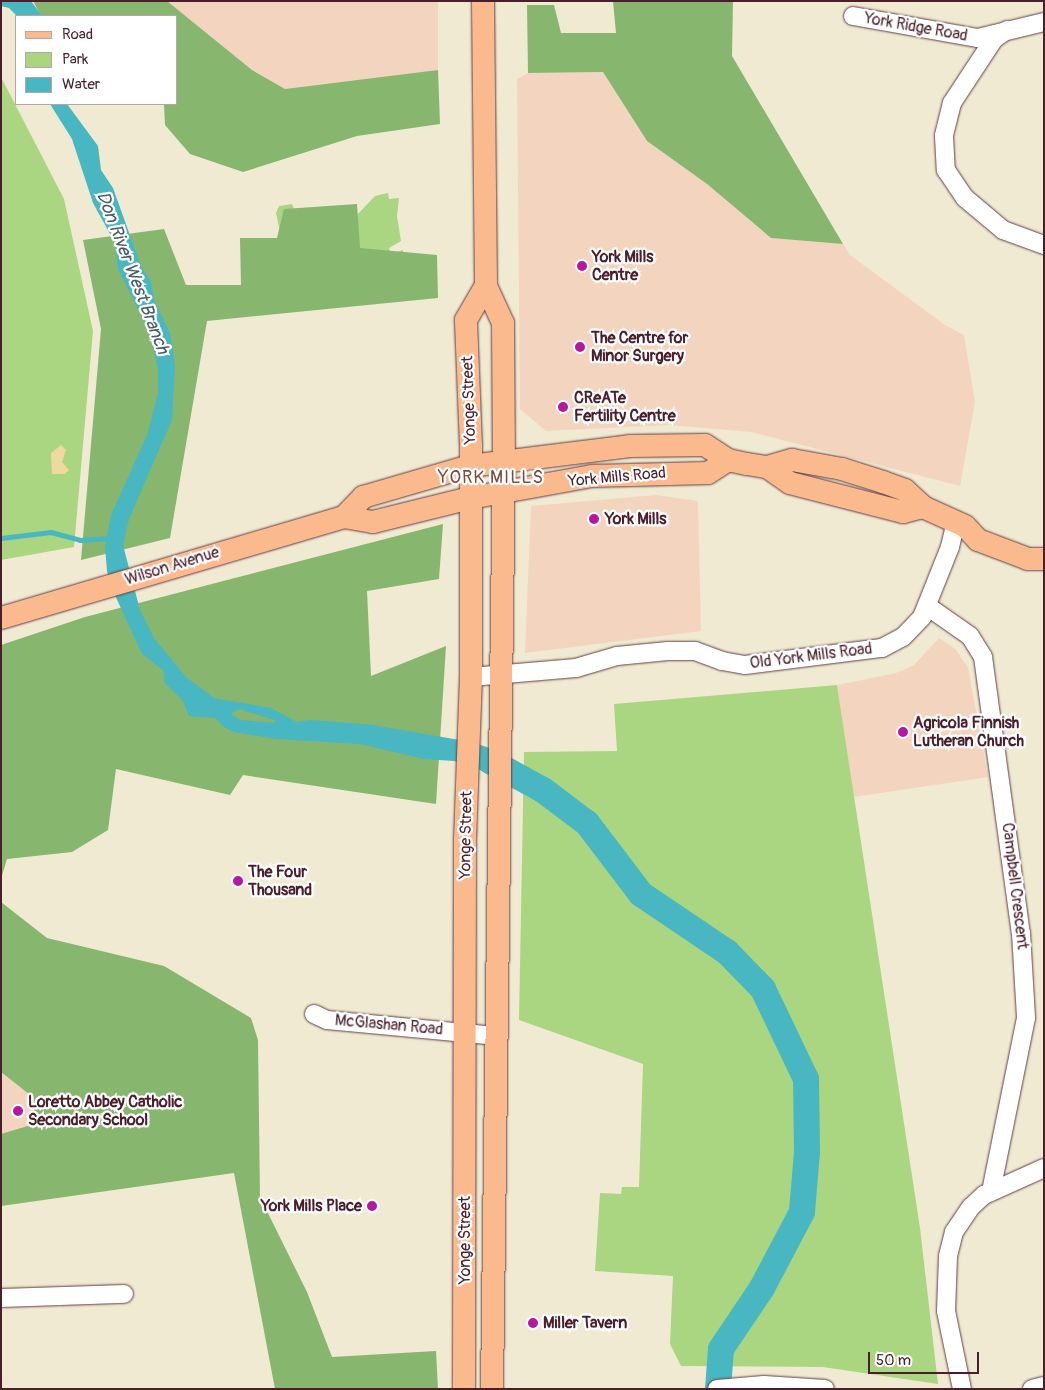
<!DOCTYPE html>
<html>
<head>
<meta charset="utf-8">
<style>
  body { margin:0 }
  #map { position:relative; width:1045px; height:1390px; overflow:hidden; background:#f0ead2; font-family:Pangolin,sans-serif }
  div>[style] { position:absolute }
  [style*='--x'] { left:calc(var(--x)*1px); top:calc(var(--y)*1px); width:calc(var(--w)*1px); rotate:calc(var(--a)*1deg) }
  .built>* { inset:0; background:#f3d4bf }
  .green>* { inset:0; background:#aad581 }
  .forest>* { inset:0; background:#87b66f }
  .sand>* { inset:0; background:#eeda9e }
  .water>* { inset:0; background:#48b7c1 }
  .stream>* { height:4.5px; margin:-2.25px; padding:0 2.25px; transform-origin:2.25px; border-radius:2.25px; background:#48b7c1 }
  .river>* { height:26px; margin:-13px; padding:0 13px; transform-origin:13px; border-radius:13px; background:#48b7c1 }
  .roads { filter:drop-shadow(0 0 1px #633d44) drop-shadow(0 0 1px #633d44) }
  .minor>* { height:18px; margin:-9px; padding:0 9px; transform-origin:9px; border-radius:9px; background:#fff }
  .major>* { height:22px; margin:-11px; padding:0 11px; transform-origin:11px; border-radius:11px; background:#fbba8d }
  .dots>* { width:14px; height:14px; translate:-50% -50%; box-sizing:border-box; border:2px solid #fff; border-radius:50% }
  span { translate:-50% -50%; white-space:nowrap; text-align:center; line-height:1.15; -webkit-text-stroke:4.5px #fff; paint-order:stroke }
  .street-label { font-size:16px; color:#4a1f2b }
  .poi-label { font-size:16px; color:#4a1f2b; font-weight:700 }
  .left { translate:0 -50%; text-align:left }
  .right { translate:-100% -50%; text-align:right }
  .water-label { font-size:18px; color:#495c67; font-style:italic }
  .neighbourhood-label { font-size:18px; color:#794b3f; letter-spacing:1px }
  .frame { position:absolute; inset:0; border:2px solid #4a1f2b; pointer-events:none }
  .legend { position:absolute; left:15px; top:15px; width:162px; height:90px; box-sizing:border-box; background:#fff; border:1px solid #b7a5aa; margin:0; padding:6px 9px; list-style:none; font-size:15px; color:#4a1f2b }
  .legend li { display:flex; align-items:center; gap:10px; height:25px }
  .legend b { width:25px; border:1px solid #b7a5aa }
  .scale { position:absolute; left:868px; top:1352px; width:111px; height:22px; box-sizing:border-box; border:2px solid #4a1f2b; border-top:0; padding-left:6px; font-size:15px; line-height:18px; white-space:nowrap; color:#4a1f2b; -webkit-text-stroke:4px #fff; paint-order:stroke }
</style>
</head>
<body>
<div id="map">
  <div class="built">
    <div style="clip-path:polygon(167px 1px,438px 1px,438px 70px,285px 89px,252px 70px)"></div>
    <div style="clip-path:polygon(603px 72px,647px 141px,707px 184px,771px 238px,843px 244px,850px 255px,945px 325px,964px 335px,975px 402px,960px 486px,751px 432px,669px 425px,546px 431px,520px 409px,517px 79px,528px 73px)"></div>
    <div style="clip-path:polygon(656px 495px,698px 501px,701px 631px,525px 653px,531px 506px)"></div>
    <div style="clip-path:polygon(939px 638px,955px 649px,968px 667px,988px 777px,854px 797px,837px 685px,896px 673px,914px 665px)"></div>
    <div style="clip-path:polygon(1px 1072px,34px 1098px,34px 1124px,1px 1134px)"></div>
  </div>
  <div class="green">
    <div style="clip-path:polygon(1px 77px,64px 199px,93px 331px,74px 547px,1px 560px)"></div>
    <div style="clip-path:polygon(388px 193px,389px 199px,399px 198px,397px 216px,401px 241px,389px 248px,391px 254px,403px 250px,407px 281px,281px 237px,276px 213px,279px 206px,292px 204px,294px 209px,355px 217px,375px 196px)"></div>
    <div style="clip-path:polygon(837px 685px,920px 1228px,938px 1384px,823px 1367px,681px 1366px,670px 1344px,673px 1276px,595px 1271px,600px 1193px,621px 1194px,622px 1187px,639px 1187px,643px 1064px,519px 1020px,524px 752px,617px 751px,614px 704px)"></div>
  </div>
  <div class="forest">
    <div style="clip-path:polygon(33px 1px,167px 1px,252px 70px,285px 89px,438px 70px,440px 124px,357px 136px,243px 172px,190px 154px,165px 125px,164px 104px,176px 104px,176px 16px,41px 16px)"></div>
    <div style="clip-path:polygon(613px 1px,733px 1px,732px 56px,843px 244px,771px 238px,707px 184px,647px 141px,603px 72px,528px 73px,527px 5px,554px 5px,561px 33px,616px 33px)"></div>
    <div style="clip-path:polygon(357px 204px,360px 248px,437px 255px,438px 298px,207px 321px,170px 538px,81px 560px,101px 329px,83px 240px,164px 229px,186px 285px,241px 285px,240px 238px,277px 238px,284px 209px)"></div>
    <div style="clip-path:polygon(443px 524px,439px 579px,367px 591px,371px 676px,446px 646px,436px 804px,243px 775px,230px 795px,116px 769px,108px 830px,72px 852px,7px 859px,1px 879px,1px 645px,85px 617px)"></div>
    <div style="clip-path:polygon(1px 902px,47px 938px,164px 966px,251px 1018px,258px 1040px,260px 1197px,307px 1292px,332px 1357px,436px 1351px,438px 1389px,275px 1389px,234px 1173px,1px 1206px,1px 1134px,34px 1124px,34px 1098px,1px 1072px)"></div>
  </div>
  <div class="sand">
    <div style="clip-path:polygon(61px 445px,66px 450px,62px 462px,69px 470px,65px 474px,52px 474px,51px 453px)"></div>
  </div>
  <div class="water">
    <div style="clip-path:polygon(1px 1px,31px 1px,42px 16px,17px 16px,9px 8px,1px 6px)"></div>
    <div style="clip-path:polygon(evenodd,50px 104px,67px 104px,98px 146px,101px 170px,113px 188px,141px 266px,151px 282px,154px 300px,170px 333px,175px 366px,172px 420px,129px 519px,123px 545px,140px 610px,154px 638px,186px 677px,214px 698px,271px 708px,297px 722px,311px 720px,373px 725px,471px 742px,496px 750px,521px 778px,492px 774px,454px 761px,424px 759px,360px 744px,276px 739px,234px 732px,225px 728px,215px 718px,189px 716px,183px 701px,164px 682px,164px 671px,142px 654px,113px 591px,107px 571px,105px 547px,111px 515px,147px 435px,158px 394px,158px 369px,150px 333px,118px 269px,115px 243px,93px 203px,72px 139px,50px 104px,239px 709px,274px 720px,275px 723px,241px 720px,231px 714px,239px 709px)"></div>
  </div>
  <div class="stream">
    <div style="--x:1;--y:538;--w:50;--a:-6.8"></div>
    <div style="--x:51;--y:532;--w:30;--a:15"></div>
    <div style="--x:80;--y:540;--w:31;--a:-4"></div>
  </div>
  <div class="river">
    <div style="--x:490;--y:761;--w:60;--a:28.7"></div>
    <div style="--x:543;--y:790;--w:55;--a:36.9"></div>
    <div style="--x:587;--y:823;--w:89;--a:52.7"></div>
    <div style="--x:641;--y:894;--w:104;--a:34"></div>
    <div style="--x:727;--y:952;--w:52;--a:45.8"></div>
    <div style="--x:763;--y:989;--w:100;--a:64.5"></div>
    <div style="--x:806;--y:1079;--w:73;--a:89.2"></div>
    <div style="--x:807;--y:1152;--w:60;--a:94.8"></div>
    <div style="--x:802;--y:1212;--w:86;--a:117.8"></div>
    <div style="--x:762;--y:1288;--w:73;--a:123.9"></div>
    <div style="--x:721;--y:1349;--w:40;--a:94.3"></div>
  </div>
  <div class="roads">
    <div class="minor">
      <div style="--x:853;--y:16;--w:127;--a:10"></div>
      <div style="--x:978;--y:38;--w:68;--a:-13.6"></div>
      <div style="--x:1007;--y:30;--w:16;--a:145"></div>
      <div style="--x:994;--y:39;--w:77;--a:123.3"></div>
      <div style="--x:952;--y:103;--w:34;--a:104"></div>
      <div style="--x:944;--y:136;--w:34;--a:87"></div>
      <div style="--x:946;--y:170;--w:34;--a:56"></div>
      <div style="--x:965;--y:198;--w:50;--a:40.1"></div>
      <div style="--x:1003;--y:230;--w:44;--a:20.1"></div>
      <div style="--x:927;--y:606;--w:52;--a:34.9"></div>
      <div style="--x:970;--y:636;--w:25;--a:58"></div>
      <div style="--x:983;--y:657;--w:279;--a:82.2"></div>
      <div style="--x:1021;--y:933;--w:85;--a:86.6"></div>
      <div style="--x:1026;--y:1018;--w:177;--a:101.4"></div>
      <div style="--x:471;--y:677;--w:105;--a:-4.9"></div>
      <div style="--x:576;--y:668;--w:43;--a:-16.3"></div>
      <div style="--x:617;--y:656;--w:51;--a:-5.6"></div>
      <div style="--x:668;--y:651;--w:27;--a:0"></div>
      <div style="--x:695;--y:651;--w:29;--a:20"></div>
      <div style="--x:722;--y:661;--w:23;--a:10"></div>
      <div style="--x:745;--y:665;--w:138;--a:-7.1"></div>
      <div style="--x:882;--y:648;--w:24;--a:-28"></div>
      <div style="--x:903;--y:637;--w:28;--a:-46"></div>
      <div style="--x:922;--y:617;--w:75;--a:-68.2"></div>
      <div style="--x:950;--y:547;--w:27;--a:-77"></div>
      <div style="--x:314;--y:1014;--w:14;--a:25"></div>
      <div style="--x:327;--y:1020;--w:169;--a:5.4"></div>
      <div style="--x:1;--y:1298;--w:123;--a:-1.9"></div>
      <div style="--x:717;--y:1389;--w:47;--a:-4.9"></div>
      <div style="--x:764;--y:1385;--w:61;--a:3.8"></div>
      <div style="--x:962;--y:1389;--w:80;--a:-101.6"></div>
      <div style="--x:946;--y:1311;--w:55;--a:-87.9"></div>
      <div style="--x:948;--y:1256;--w:25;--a:-76"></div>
      <div style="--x:954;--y:1232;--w:30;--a:-56"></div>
      <div style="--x:971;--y:1207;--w:18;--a:-43"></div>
      <div style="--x:984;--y:1195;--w:66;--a:-24.2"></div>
      <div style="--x:1032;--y:1389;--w:12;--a:-14"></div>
    </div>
    <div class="major">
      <div style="--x:483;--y:1;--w:285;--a:89.4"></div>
      <div style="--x:486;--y:286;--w:41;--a:65.3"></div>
      <div style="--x:503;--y:323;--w:137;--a:89.6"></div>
      <div style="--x:504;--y:460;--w:929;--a:90.74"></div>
      <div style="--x:767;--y:467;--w:28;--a:35"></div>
      <div style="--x:790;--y:483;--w:117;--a:14.4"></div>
      <div style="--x:903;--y:512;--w:21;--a:-14"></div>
      <div style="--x:344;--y:517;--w:28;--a:-46"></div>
      <div style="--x:363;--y:497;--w:111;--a:-16.2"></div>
      <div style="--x:470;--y:466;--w:161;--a:-7.1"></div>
      <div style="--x:630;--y:446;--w:75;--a:-0.8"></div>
      <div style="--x:705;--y:445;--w:27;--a:33"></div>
      <div style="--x:728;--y:460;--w:19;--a:12"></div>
      <div style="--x:747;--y:464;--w:20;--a:9"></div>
      <div style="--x:767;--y:467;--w:26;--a:-16"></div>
      <div style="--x:792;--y:460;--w:51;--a:10.2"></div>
      <div style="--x:842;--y:469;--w:43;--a:17.6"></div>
      <div style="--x:883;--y:482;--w:23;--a:20"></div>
      <div style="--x:905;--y:490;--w:25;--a:43"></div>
      <div style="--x:923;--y:507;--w:46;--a:24.3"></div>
      <div style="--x:965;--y:526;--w:19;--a:47"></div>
      <div style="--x:978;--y:540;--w:53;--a:20.8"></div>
      <div style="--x:1028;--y:559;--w:16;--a:0"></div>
      <div style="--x:1;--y:618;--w:358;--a:-16.4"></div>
      <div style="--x:344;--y:517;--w:29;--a:10"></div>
      <div style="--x:373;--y:522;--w:100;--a:-13.9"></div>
      <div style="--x:470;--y:498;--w:124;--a:-10.2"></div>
      <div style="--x:592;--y:476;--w:116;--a:-1.5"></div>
      <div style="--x:708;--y:473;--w:24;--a:-33"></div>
      <div style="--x:464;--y:1389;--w:549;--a:-89.9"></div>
      <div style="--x:465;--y:840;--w:163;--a:-87.9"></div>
      <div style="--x:471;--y:677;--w:231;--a:-90"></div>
      <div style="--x:471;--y:446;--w:126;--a:-92.3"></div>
      <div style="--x:466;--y:320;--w:39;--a:-60"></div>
    </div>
  </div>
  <div class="dots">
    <div style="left:582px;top:266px;background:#b5179e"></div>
    <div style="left:580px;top:347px;background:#b5179e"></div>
    <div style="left:563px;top:407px;background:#b5179e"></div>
    <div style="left:594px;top:519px;background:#b5179e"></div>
    <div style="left:903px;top:732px;background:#b5179e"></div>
    <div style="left:238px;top:881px;background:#b5179e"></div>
    <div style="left:18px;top:1111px;background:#b5179e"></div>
    <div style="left:372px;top:1206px;background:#b5179e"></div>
    <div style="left:533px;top:1323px;background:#b5179e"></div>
  </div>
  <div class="street-label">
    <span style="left:916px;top:27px;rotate:10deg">York Ridge Road</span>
    <span style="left:469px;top:400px;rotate:-92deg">Yonge Street</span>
    <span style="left:617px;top:477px;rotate:-5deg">York Mills Road</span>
    <span style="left:172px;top:566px;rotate:-17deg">Wilson Avenue</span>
    <span style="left:811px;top:656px;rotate:-7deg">Old York Mills Road</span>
    <span style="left:466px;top:835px;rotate:-89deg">Yonge Street</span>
    <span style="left:1015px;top:886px;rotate:83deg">Campbell Crescent</span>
    <span style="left:389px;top:1025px;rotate:5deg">McGlashan Road</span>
    <span style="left:465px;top:1240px;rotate:-90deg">Yonge Street</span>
  </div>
  <div class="poi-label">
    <span class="left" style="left:592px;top:266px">York Mills<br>Centre</span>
    <span class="left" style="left:591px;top:347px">The Centre for<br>Minor Surgery</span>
    <span class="left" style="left:574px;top:407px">CReATe<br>Fertility Centre</span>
    <span class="left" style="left:605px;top:519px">York Mills</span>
    <span class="left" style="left:913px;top:732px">Agricola Finnish<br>Lutheran Church</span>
    <span class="left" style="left:248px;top:881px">The Four<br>Thousand</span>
    <span class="left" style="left:28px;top:1111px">Loretto Abbey Catholic<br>Secondary School</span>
    <span class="right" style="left:362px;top:1206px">York Mills Place</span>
    <span class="left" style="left:543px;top:1323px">Miller Tavern</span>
  </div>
  <div class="water-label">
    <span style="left:132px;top:273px;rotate:69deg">Don River West Branch</span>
  </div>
  <div class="neighbourhood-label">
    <span style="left:491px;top:478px">YORK MILLS</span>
  </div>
  <div class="frame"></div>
  <ul class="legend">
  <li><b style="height:6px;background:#fbba8d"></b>Road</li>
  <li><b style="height:14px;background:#aad581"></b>Park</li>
  <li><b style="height:14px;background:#48b7c1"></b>Water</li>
  </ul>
  <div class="scale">50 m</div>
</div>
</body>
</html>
